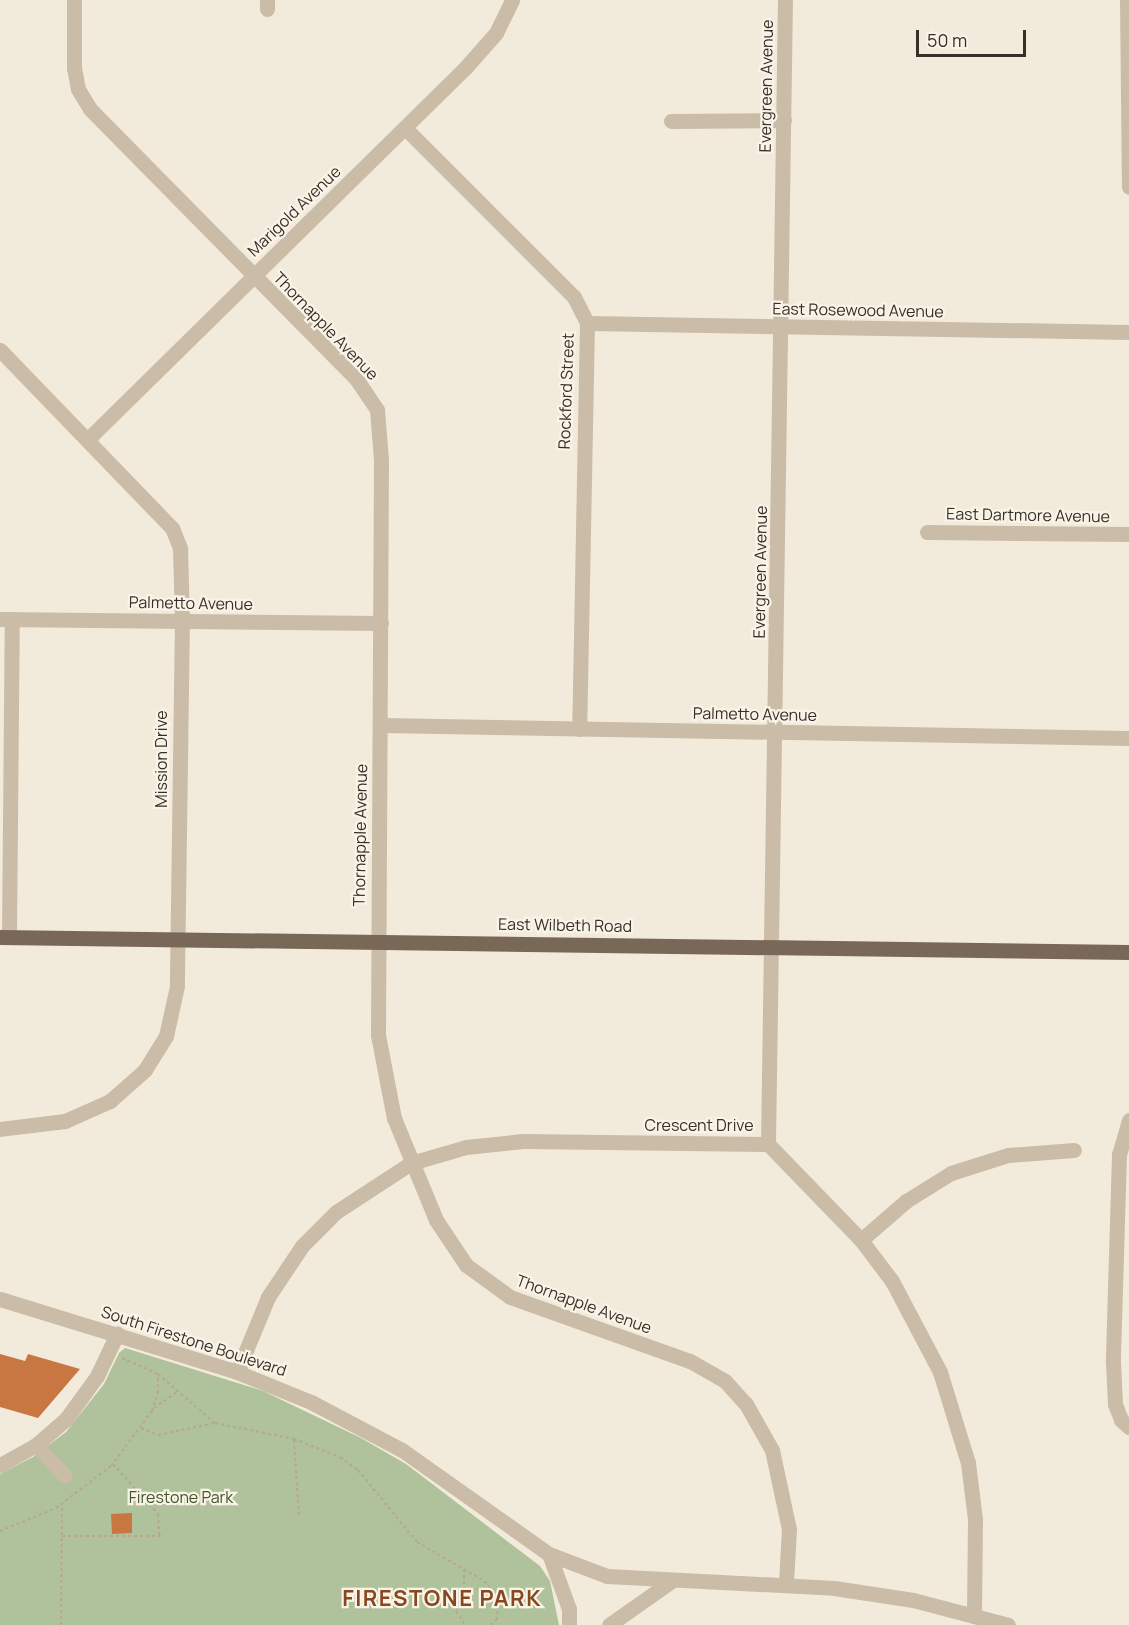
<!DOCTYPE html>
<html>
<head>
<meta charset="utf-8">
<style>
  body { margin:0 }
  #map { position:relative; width:1129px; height:1625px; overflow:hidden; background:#f2ebdb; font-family:Manrope,sans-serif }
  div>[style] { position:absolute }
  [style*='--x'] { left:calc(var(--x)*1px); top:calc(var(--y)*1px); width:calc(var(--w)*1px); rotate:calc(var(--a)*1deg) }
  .green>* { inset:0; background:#afc29b }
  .building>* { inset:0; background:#c87743 }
  .path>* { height:2px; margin-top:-1px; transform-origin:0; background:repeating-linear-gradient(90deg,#b6a791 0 3px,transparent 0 6px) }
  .minor>* { height:15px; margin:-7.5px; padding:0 7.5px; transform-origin:7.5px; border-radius:7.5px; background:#cbbca7 }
  .major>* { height:15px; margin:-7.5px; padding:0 7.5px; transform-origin:7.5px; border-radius:7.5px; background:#796858 }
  span { translate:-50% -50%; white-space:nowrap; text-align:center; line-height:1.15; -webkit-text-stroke:4.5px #faf4e8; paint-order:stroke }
  .street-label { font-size:16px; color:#372f28 }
  .park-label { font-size:16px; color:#40562b }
  .district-label { font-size:22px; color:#87471f; font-weight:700; letter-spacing:1.5px }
  .scale { position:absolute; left:916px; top:30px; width:110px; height:27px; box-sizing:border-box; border:3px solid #372f28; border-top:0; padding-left:8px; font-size:18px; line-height:21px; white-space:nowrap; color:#372f28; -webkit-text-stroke:4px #faf4e8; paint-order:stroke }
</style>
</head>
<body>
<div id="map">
  <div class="green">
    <div style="clip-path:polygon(125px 1348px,263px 1391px,361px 1438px,406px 1464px,540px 1566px,550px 1581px,559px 1625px,0 1625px,0 1474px,33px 1457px,66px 1432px,104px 1384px,119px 1353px)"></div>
  </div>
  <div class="building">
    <div style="clip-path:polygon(0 1354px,25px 1361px,28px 1354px,80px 1369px,38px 1418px,0 1407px)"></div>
    <div style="clip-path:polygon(132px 1513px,132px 1533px,112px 1534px,111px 1514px)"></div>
  </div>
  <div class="path">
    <div style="--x:122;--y:1358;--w:39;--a:24"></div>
    <div style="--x:158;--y:1374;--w:75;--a:40.7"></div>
    <div style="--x:215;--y:1423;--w:81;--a:11.4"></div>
    <div style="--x:294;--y:1439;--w:49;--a:21.4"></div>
    <div style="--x:340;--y:1457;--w:22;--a:36"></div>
    <div style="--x:358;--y:1470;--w:93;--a:50.7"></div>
    <div style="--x:417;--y:1542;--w:78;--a:30.2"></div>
    <div style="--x:484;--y:1581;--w:23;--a:50"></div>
    <div style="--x:499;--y:1599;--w:20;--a:96"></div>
    <div style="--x:497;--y:1619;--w:9;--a:139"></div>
    <div style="--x:154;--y:1408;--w:29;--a:-35"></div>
    <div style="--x:141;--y:1428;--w:18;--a:22"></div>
    <div style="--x:158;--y:1435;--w:58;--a:-11.9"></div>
    <div style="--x:294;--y:1440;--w:78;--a:86.3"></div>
    <div style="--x:113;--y:1464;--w:67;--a:48"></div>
    <div style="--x:158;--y:1514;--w:22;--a:87"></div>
    <div style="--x:0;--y:1531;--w:61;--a:-22.3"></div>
    <div style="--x:56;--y:1508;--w:69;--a:-37.4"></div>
    <div style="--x:111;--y:1466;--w:69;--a:-53.3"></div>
    <div style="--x:152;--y:1411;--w:19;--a:-72"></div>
    <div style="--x:158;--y:1393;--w:19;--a:-90"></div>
    <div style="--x:62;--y:1536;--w:100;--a:0"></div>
    <div style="--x:464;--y:1569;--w:21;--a:90"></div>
    <div style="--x:464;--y:1590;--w:22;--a:111"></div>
    <div style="--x:456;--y:1611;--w:17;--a:57"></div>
    <div style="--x:465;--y:1589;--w:23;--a:-2"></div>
    <div style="--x:61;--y:1625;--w:120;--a:-89.5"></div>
  </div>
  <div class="minor">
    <div style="--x:74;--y:0;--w:68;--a:90"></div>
    <div style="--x:74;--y:68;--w:21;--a:79"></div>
    <div style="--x:78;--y:89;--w:23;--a:59"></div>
    <div style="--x:90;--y:109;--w:380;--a:45.4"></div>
    <div style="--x:357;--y:380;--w:36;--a:56"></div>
    <div style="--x:377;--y:410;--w:50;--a:85.4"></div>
    <div style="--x:381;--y:460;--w:575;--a:90.3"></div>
    <div style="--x:378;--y:1035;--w:85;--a:79.1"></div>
    <div style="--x:394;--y:1118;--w:110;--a:67.6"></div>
    <div style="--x:436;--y:1220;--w:54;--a:56.3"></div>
    <div style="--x:466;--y:1265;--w:54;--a:36"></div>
    <div style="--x:510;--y:1297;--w:191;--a:19.6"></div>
    <div style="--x:690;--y:1361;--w:40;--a:29.7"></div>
    <div style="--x:725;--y:1381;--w:31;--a:48"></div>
    <div style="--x:746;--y:1404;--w:53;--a:60.5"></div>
    <div style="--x:772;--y:1450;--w:81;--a:77.9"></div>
    <div style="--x:789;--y:1529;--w:54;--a:93.2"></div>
    <div style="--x:1127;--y:0;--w:187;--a:89.4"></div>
    <div style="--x:267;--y:9;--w:9;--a:-90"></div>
    <div style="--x:671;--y:121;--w:113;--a:-0.5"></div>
    <div style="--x:405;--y:128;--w:239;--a:45"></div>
    <div style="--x:574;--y:297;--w:29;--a:63"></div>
    <div style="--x:587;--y:323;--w:406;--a:91.1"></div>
    <div style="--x:587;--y:323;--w:542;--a:0.95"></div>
    <div style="--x:0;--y:350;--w:248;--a:46"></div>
    <div style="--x:172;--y:528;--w:22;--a:68"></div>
    <div style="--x:180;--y:548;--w:70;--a:88.4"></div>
    <div style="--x:182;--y:618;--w:368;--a:90.8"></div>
    <div style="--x:177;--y:986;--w:51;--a:102.4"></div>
    <div style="--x:166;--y:1036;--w:40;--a:122"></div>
    <div style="--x:145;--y:1070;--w:47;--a:138.5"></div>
    <div style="--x:110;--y:1101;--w:49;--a:156"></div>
    <div style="--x:65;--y:1121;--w:65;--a:173"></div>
    <div style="--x:88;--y:439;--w:530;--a:-44.54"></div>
    <div style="--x:466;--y:67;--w:45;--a:-48.6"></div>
    <div style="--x:496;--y:33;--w:37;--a:-64"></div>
    <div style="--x:927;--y:532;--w:202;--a:0.6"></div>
    <div style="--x:0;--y:619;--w:381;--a:0.6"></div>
    <div style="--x:380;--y:725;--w:749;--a:0.99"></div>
    <div style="--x:9;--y:937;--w:318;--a:-89.5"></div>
    <div style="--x:1129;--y:1120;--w:35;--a:106"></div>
    <div style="--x:1119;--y:1154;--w:208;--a:91.7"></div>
    <div style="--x:1113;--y:1362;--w:42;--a:87.3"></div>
    <div style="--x:1115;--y:1404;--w:17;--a:69"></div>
    <div style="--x:1121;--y:1420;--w:11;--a:41"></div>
    <div style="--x:768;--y:1144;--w:1144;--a:-89.15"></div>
    <div style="--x:861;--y:1240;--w:60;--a:-40.9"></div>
    <div style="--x:906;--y:1201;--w:53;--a:-31.9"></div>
    <div style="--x:951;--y:1173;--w:60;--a:-17.5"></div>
    <div style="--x:1008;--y:1155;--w:66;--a:-4.3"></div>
    <div style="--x:0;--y:1299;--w:248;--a:17.1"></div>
    <div style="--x:237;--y:1372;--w:80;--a:22.1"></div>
    <div style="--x:311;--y:1402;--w:103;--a:27.8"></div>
    <div style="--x:402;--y:1450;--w:180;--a:35.3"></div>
    <div style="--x:549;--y:1554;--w:62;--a:20.8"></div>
    <div style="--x:607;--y:1576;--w:227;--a:3"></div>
    <div style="--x:834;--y:1588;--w:80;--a:8.6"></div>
    <div style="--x:913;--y:1600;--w:98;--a:14.7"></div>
    <div style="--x:237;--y:1372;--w:81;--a:-67.5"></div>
    <div style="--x:268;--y:1297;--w:61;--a:-56.3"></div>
    <div style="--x:302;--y:1246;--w:48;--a:-45"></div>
    <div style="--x:336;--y:1212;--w:90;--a:-33.2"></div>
    <div style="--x:411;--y:1163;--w:57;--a:-16.2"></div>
    <div style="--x:466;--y:1147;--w:57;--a:-6"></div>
    <div style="--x:523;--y:1141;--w:245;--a:0.7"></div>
    <div style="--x:768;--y:1144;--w:134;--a:45.9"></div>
    <div style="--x:861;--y:1240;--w:51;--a:52.9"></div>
    <div style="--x:892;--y:1281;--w:103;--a:62.2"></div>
    <div style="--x:940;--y:1372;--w:95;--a:72.9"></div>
    <div style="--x:968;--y:1463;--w:56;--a:82.9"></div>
    <div style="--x:975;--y:1519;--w:97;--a:90.6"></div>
    <div style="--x:36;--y:1445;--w:42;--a:46.9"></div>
    <div style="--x:0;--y:1465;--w:41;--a:-29.1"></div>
    <div style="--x:36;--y:1445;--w:40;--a:-41"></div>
    <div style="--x:66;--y:1419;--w:53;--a:-54.2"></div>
    <div style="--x:97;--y:1376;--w:47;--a:-64.5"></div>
    <div style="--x:549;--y:1554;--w:59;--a:70"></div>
    <div style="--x:569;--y:1609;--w:16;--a:90"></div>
    <div style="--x:609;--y:1625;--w:75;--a:-35.2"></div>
  </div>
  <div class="major">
    <div style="--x:0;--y:937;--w:1129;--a:0.76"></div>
  </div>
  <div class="street-label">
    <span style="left:766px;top:86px;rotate:-89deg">Evergreen Avenue</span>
    <span style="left:294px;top:211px;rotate:-44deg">Marigold Avenue</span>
    <span style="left:858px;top:310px;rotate:1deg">East Rosewood Avenue</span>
    <span style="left:326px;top:326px;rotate:46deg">Thornapple Avenue</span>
    <span style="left:566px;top:391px;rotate:-88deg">Rockford Street</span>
    <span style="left:1028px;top:515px;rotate:1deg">East Dartmore Avenue</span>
    <span style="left:760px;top:572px;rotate:-89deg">Evergreen Avenue</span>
    <span style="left:191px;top:603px;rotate:1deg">Palmetto Avenue</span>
    <span style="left:755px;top:714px;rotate:1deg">Palmetto Avenue</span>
    <span style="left:161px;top:759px;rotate:-90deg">Mission Drive</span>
    <span style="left:360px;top:835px;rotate:-89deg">Thornapple Avenue</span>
    <span style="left:565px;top:925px;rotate:1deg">East Wilbeth Road</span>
    <span style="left:699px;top:1125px">Crescent Drive</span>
    <span style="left:584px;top:1304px;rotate:20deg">Thornapple Avenue</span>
    <span style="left:194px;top:1341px;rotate:18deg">South Firestone Boulevard</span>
  </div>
  <div class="park-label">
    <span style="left:181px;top:1497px">Firestone Park</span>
  </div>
  <div class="district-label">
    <span style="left:442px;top:1599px">FIRESTONE PARK</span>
  </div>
  <div class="scale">50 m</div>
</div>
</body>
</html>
